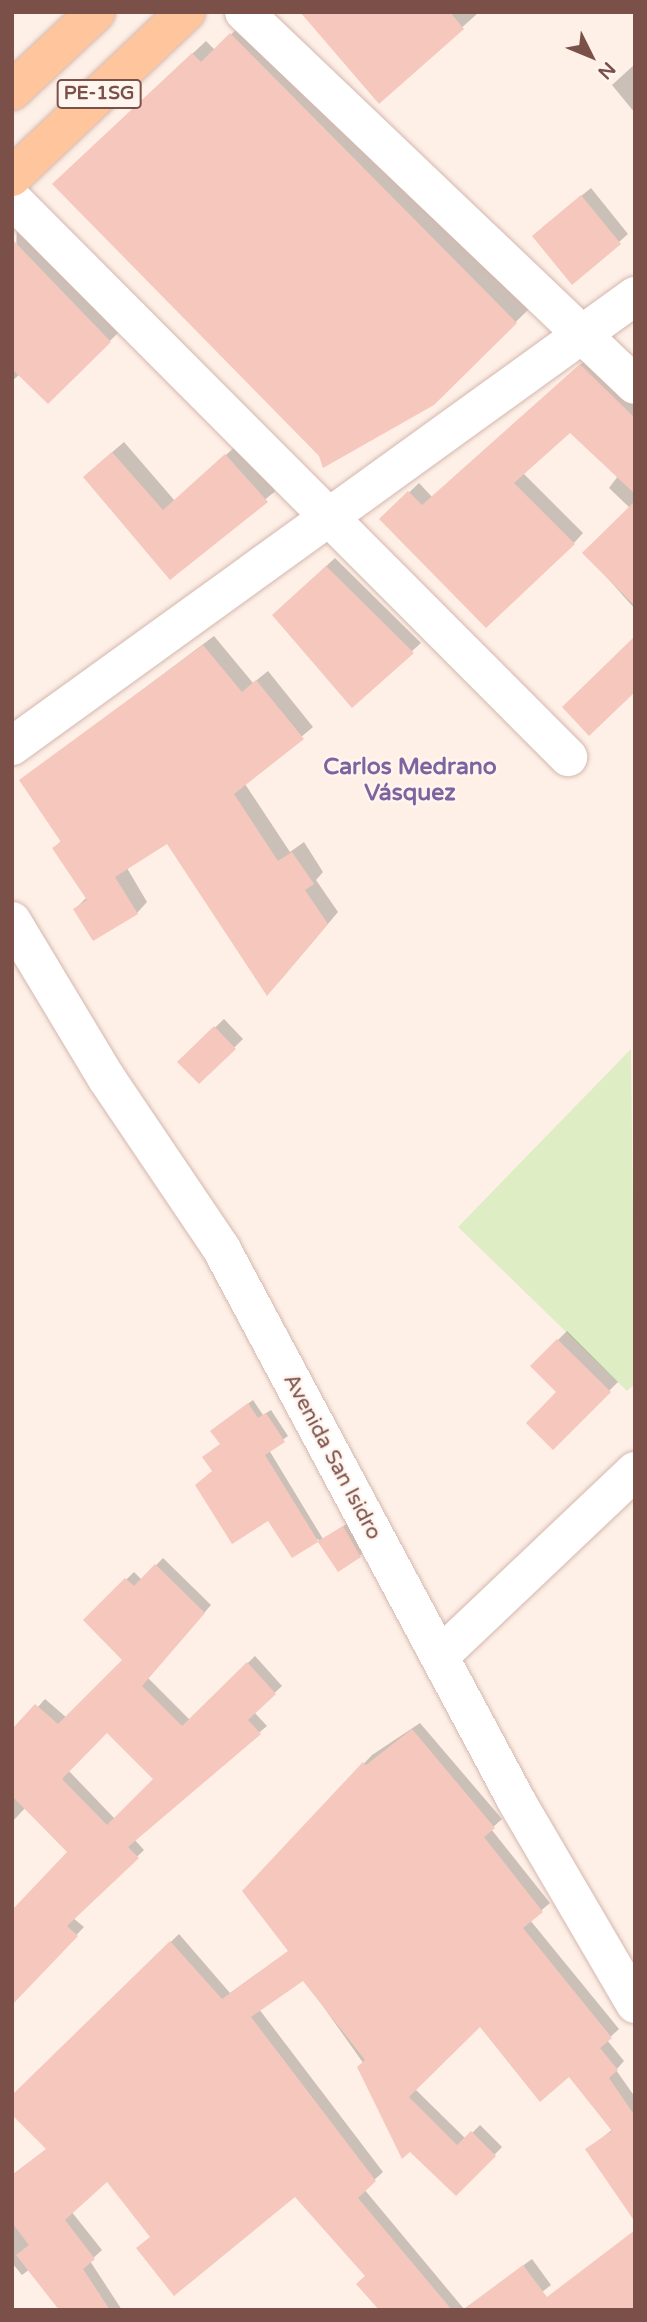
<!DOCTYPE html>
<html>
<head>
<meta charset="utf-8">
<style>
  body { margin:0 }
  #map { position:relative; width:647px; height:2322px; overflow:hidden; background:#fef0e7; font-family:"Varela Round",sans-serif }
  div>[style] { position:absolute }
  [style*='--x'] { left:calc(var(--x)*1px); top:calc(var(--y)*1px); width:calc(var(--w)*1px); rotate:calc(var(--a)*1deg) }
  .green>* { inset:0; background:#deedc4 }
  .shadow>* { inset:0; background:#0003 }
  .building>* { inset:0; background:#f6c7bd }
  .roads { filter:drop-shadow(0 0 2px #d4b7ae) drop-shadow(0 0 2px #d4b7ae) }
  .minor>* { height:38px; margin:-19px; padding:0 19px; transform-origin:19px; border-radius:19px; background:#fff }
  .major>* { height:38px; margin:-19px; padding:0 19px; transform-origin:19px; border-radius:19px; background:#ffc69d }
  span { translate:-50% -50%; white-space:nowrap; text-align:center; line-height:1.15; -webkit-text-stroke:5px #fff5ef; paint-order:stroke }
  .shield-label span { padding:2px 5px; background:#fff5ef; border:2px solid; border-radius:5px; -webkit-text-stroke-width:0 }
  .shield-label { font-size:19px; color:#7b5049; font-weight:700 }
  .street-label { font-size:21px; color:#7b5049 }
  .neighbourhood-label { font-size:23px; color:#7e649e; font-weight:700 }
  .frame { position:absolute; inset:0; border:14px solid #7b5049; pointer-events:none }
  .north { position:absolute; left:556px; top:21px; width:70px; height:70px; -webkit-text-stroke:5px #fff5ef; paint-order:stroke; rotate:133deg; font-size:19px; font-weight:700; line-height:28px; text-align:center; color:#7b5049 }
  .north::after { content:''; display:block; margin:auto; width:24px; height:32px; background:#7b5049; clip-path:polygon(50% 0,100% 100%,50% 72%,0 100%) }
</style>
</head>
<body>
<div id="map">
  <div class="green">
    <div style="clip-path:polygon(631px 1049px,635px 1384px,627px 1391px,458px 1227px)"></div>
  </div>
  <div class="shadow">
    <div style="clip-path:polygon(302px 12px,477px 12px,478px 13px,380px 101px)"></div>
    <div style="clip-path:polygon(244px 22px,529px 309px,433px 403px,67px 171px,206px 41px,215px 50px)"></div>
    <div style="clip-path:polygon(635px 64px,635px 113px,612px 85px)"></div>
    <div style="clip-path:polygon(591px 188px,628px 234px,619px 242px,543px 227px)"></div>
    <div style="clip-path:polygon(17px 224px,120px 331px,48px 402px,20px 374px,12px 381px)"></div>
    <div style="clip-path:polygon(591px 355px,635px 395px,635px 609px,585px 553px,630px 508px,609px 488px,618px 476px,570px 431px,523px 473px,583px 533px,574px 543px,381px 519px,419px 483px,432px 497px)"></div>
    <div style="clip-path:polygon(124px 442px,175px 501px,237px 445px,278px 489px,170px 577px,96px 466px)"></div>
    <div style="clip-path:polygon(335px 558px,421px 643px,352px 705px,283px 606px)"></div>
    <div style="clip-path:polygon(214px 636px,253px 683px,268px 671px,313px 727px,245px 784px,290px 852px,304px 842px,323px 872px,316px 880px,338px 912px,278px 983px,168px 842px,127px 868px,147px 902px,137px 913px,75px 909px,87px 897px,54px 848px,62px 840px,22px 780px)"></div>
    <div style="clip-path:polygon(224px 1019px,243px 1039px,199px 1082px,179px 1062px)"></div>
    <div style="clip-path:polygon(567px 1331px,618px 1382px,553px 1447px,558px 1392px,532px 1366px)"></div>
    <div style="clip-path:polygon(253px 1400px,263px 1415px,271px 1410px,288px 1436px,269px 1450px,323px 1539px,348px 1523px,365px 1552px,338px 1570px,318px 1539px,293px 1556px,269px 1518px,214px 1471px,221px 1444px,216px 1427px)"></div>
    <div style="clip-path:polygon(evenodd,163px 1558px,211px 1605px,148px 1678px,190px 1720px,255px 1656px,282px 1686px,254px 1712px,267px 1726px,134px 1839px,144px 1850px,73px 1918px,84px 1927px,12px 2003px,69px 1852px,26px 1807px,12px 1822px,12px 1736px,45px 1699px,67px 1718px,125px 1660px,85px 1620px,134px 1572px,142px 1580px,163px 1558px,107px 1731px,155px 1779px,115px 1819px,68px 1770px,107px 1731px)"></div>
    <div style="clip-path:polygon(420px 1723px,502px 1819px,491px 1829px,550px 1903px,530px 1920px,619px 2029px,607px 2040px,624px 2061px,616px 2070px,635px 2097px,635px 2219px,588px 2149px,613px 2129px,569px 2075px,480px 2024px,415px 2089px,466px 2139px,480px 2125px,502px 2147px,456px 2194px,303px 1978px,259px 2009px,383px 2172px,364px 2189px,464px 2309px,532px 2259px,551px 2285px,519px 2310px,413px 2310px,295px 2195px,151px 2237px,108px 2179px,71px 2211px,102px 2250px,90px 2261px,122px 2310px,71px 2310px,30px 2269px,22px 2275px,12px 2263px,12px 2175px,48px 2148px,12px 2097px,179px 1934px,230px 1993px,290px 1950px,244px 1891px,372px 1755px)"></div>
  </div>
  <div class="building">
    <div style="clip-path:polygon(300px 12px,450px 12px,464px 29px,379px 104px)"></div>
    <div style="clip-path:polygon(230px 33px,517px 323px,434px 405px,323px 468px,319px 456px,52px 184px,192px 53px,201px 62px)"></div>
    <div style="clip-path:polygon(581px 195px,621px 244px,572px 285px,532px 236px)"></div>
    <div style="clip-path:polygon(12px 239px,111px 342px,48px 404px,12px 369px)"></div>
    <div style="clip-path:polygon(580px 364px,635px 418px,635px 494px,570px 433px,514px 483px,575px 544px,486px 628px,379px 519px,408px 491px,422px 505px)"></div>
    <div style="clip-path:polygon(112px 452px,163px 510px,225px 454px,268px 502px,170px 580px,83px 477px)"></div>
    <div style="clip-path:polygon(635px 501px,635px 606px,582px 553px)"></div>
    <div style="clip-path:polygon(326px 566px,414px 653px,352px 708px,272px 615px)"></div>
    <div style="clip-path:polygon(635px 636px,635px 692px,589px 736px,562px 707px)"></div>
    <div style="clip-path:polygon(203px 645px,242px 692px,256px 680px,304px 739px,234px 794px,278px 861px,292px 852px,314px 884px,305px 890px,328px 924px,267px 996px,167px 844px,115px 877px,138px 914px,93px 941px,73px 909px,87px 900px,52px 848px,61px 842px,19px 780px)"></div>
    <div style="clip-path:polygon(214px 1026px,236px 1049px,199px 1084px,177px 1062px)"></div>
    <div style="clip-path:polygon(557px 1339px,611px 1392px,553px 1450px,526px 1423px,556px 1392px,530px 1366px)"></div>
    <div style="clip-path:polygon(248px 1403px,258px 1418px,266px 1413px,285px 1442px,265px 1455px,318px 1541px,343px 1526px,361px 1557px,338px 1572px,318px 1542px,292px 1558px,268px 1521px,232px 1544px,195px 1485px,212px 1471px,202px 1457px,220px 1444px,210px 1431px)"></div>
    <div style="clip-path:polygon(evenodd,155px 1564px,205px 1613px,142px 1686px,182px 1726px,247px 1662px,276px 1694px,248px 1720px,261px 1734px,128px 1847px,139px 1858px,67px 1926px,78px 1936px,12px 2005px,12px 1910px,67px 1852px,12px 1796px,12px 1729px,35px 1704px,58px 1724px,122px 1660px,83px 1620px,125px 1578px,134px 1586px,155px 1564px,107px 1733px,153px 1779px,107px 1825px,62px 1779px,107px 1733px)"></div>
    <div style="clip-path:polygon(412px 1729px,495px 1828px,484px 1837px,543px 1912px,523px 1928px,612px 2038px,600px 2048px,618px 2070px,609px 2078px,635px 2116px,635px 2222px,585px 2149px,612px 2131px,569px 2077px,540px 2102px,480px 2027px,409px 2097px,457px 2145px,471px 2131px,496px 2156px,456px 2196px,410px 2152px,402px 2159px,357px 2067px,365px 2060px,303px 1981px,251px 2017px,376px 2181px,358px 2198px,452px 2310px,379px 2310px,356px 2284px,365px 2276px,295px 2197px,174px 2296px,136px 2248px,150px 2237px,107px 2182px,65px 2220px,95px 2259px,83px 2269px,110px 2310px,59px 2310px,16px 2255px,29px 2245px,12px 2223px,12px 2175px,46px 2149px,12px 2115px,12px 2095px,170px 1941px,222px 1999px,288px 1951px,242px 1891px,363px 1762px,366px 1765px)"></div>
    <div style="clip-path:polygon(635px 2230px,635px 2310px,463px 2310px,523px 2265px,547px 2297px)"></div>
  </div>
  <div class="roads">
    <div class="minor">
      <div style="--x:244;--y:12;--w:540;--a:43.65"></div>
      <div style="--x:12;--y:199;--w:788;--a:45.1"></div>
      <div style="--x:12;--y:746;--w:769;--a:-35.84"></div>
      <div style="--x:12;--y:921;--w:184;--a:59"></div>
      <div style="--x:107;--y:1079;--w:204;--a:56"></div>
      <div style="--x:221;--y:1248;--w:628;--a:61.88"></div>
      <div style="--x:517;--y:1802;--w:234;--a:59.7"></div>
      <div style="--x:440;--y:1656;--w:269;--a:-43.5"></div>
    </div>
    <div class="major">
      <div style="--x:12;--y:91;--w:115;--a:-43.2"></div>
      <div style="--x:12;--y:177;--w:240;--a:-43.5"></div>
    </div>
  </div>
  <div class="shield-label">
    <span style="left:99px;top:94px">PE-1SG</span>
  </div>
  <div class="street-label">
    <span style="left:332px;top:1457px;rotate:62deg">Avenida San Isidro</span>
  </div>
  <div class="neighbourhood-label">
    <span style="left:410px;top:780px">Carlos Medrano<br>Vásquez</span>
  </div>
  <div class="frame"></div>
  <div class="north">N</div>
</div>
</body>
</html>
